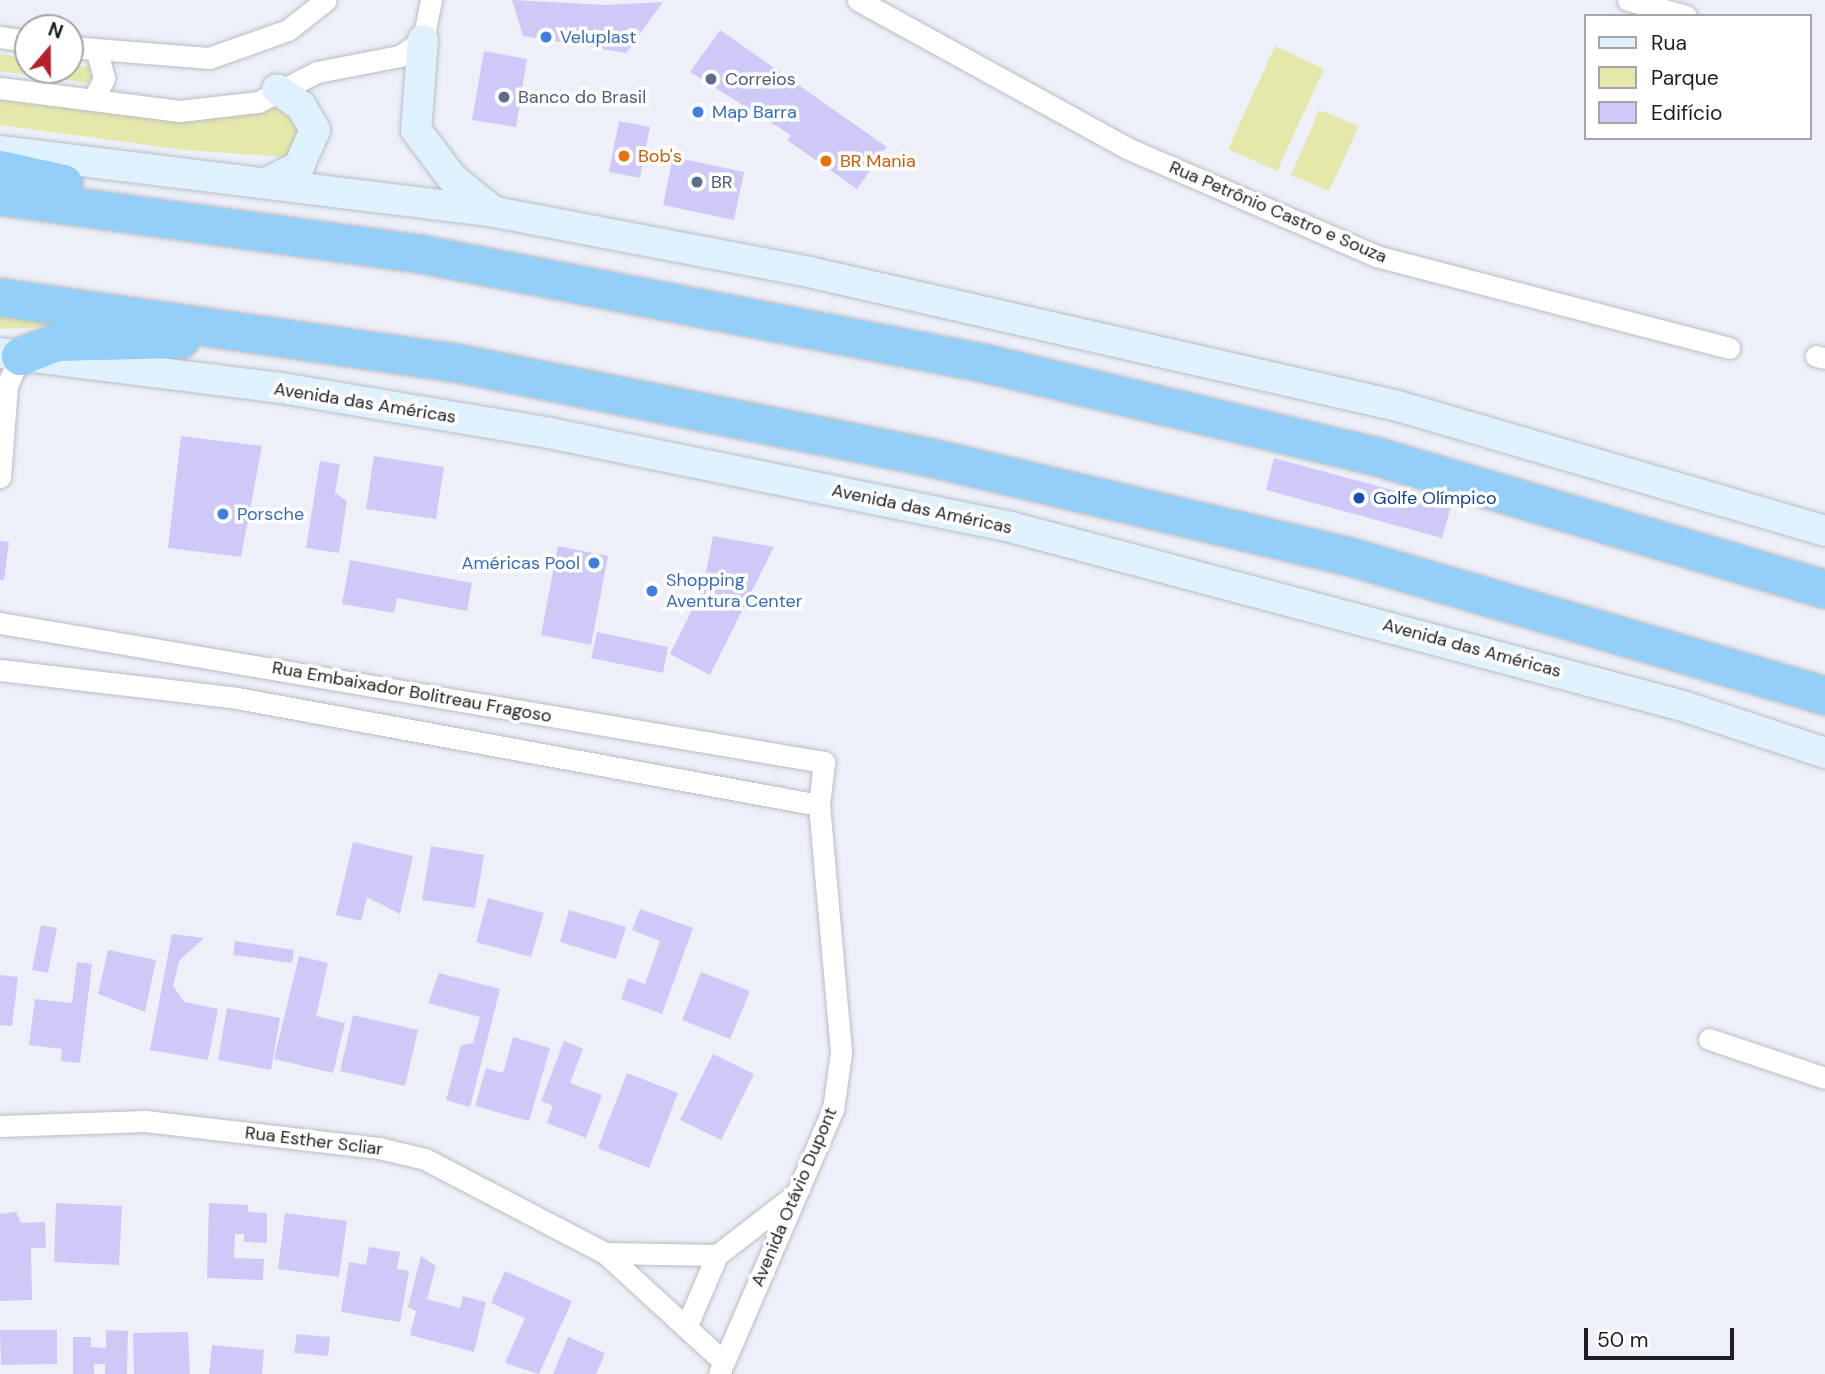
<!DOCTYPE html>
<html>
<head>
<meta charset="utf-8">
<style>
  body { margin:0 }
  #map { position:relative; width:1825px; height:1374px; overflow:hidden; background:#edf0f9; font-family:"DM Sans",sans-serif }
  div>[style] { position:absolute }
  [style*='--x'] { left:calc(var(--x)*1px); top:calc(var(--y)*1px); width:calc(var(--w)*1px); rotate:calc(var(--a)*1deg) }
  .green>* { inset:0; background:#e4e8ab }
  .building>* { inset:0; background:#cfc9f8 }
  .roads { filter:drop-shadow(0 0 2px #b9bdc5) drop-shadow(0 0 2px #b9bdc5) }
  .street>* { height:21px; margin:-10.5px; padding:0 10.5px; transform-origin:10.5px; border-radius:10.5px; background:#fff }
  .secondary>* { height:30px; margin:-15px; padding:0 15px; transform-origin:15px; border-radius:15px; background:#dff1fd }
  .highway>* { height:37px; margin:-18.5px; padding:0 18.5px; transform-origin:18.5px; border-radius:18.5px; background:#93cff8 }
  .dots>* { width:19px; height:19px; translate:-50% -50%; box-sizing:border-box; border:4px solid #fff; border-radius:50% }
  span { translate:-50% -50%; white-space:nowrap; text-align:center; line-height:1.15; -webkit-text-stroke:7px #fff; paint-order:stroke }
  .shop-label { font-size:18px; color:#366cbe }
  .left { translate:0 -50%; text-align:left }
  .right { translate:-100% -50%; text-align:right }
  .service-label { font-size:18px; color:#4e5e75 }
  .food-label { font-size:18px; color:#c56008 }
  .street-label { font-size:18px; color:#1d1e21 }
  .transit-label { font-size:18px; color:#164399 }
  .legend { position:absolute; left:1584px; top:14px; width:228px; height:126px; box-sizing:border-box; background:#fff; border:2px solid #a5a5a6; margin:0; padding:9px 12px; list-style:none; font-size:21px; color:#1d1e21 }
  .legend li { display:flex; align-items:center; gap:14px; height:35px }
  .legend b { width:35px; border:2px solid #a5a5a6 }
  .north { position:absolute; left:14px; top:14px; width:70px; height:70px; box-sizing:border-box; background:#fff; border:2px solid #a5a5a6; border-radius:50%; rotate:20deg; font-size:19px; font-weight:700; line-height:28px; text-align:center; color:#1d1e21 }
  .north::after { content:''; display:block; margin:auto; width:24px; height:32px; background:#b3212e; clip-path:polygon(50% 0,100% 100%,50% 72%,0 100%) }
  .scale { position:absolute; left:1584px; top:1328px; width:150px; height:32px; box-sizing:border-box; border:4px solid #1d1e21; border-top:0; padding-left:9px; font-size:21px; line-height:24px; white-space:nowrap; color:#1d1e21; -webkit-text-stroke:5px #fff; paint-order:stroke }
</style>
</head>
<body>
<div id="map">
  <div class="green">
    <div style="clip-path:polygon(1275px 46px,1324px 69px,1277px 171px,1228px 149px)"></div>
    <div style="clip-path:polygon(0 54px,28px 58px,28px 70px,88px 66px,93px 77px,87px 83px,0 71px)"></div>
    <div style="clip-path:polygon(0 100px,175px 121px,273px 106px,286px 107px,303px 125px,295px 150px,285px 157px,185px 150px,0 125px)"></div>
    <div style="clip-path:polygon(1319px 110px,1359px 126px,1329px 191px,1291px 175px)"></div>
    <div style="clip-path:polygon(0 309px,134px 323px,0 329px)"></div>
  </div>
  <div class="building">
    <div style="clip-path:polygon(512px 0,605px 5px,663px 2px,626px 53px,523px 36px)"></div>
    <div style="clip-path:polygon(720px 30px,887px 147px,857px 189px,787px 140px,791px 135px,690px 72px)"></div>
    <div style="clip-path:polygon(484px 51px,527px 59px,516px 127px,472px 120px)"></div>
    <div style="clip-path:polygon(619px 121px,650px 127px,640px 178px,609px 172px)"></div>
    <div style="clip-path:polygon(673px 157px,744px 172px,734px 220px,663px 205px)"></div>
    <div style="clip-path:polygon(181px 436px,262px 446px,241px 557px,168px 548px)"></div>
    <div style="clip-path:polygon(374px 456px,444px 467px,436px 519px,366px 509px)"></div>
    <div style="clip-path:polygon(1274px 458px,1451px 506px,1442px 538px,1266px 490px)"></div>
    <div style="clip-path:polygon(320px 461px,340px 464px,335px 493px,347px 501px,339px 553px,306px 548px)"></div>
    <div style="clip-path:polygon(713px 536px,774px 547px,710px 675px,670px 654px,703px 588px)"></div>
    <div style="clip-path:polygon(0 541px,9px 542px,4px 580px,0 580px)"></div>
    <div style="clip-path:polygon(558px 546px,608px 556px,591px 645px,541px 635px)"></div>
    <div style="clip-path:polygon(350px 560px,472px 583px,467px 611px,397px 598px,394px 613px,342px 604px)"></div>
    <div style="clip-path:polygon(597px 632px,668px 647px,663px 673px,591px 658px)"></div>
    <div style="clip-path:polygon(353px 842px,413px 856px,400px 914px,367px 897px,361px 921px,336px 915px)"></div>
    <div style="clip-path:polygon(431px 846px,484px 855px,475px 908px,422px 900px)"></div>
    <div style="clip-path:polygon(488px 898px,544px 913px,531px 957px,476px 942px)"></div>
    <div style="clip-path:polygon(640px 909px,693px 928px,662px 1014px,621px 999px,628px 978px,645px 984px,660px 941px,632px 930px)"></div>
    <div style="clip-path:polygon(569px 910px,626px 927px,616px 959px,560px 942px)"></div>
    <div style="clip-path:polygon(41px 925px,57px 928px,48px 973px,32px 970px)"></div>
    <div style="clip-path:polygon(172px 934px,204px 938px,179px 961px,173px 986px,184px 1002px,218px 1009px,208px 1060px,150px 1050px)"></div>
    <div style="clip-path:polygon(235px 941px,294px 950px,292px 963px,233px 955px)"></div>
    <div style="clip-path:polygon(108px 950px,156px 960px,145px 1012px,98px 994px)"></div>
    <div style="clip-path:polygon(299px 956px,328px 963px,316px 1016px,345px 1023px,333px 1073px,274px 1059px)"></div>
    <div style="clip-path:polygon(77px 962px,92px 964px,80px 1063px,61px 1061px,62px 1049px,29px 1045px,35px 999px,72px 1003px)"></div>
    <div style="clip-path:polygon(701px 972px,750px 991px,730px 1039px,682px 1020px)"></div>
    <div style="clip-path:polygon(439px 973px,500px 989px,470px 1107px,446px 1100px,461px 1045px,473px 1043px,480px 1017px,428px 1003px)"></div>
    <div style="clip-path:polygon(0 975px,18px 977px,12px 1026px,0 1025px)"></div>
    <div style="clip-path:polygon(227px 1008px,280px 1018px,271px 1070px,218px 1060px)"></div>
    <div style="clip-path:polygon(353px 1015px,418px 1030px,405px 1086px,340px 1071px)"></div>
    <div style="clip-path:polygon(513px 1037px,550px 1048px,529px 1121px,475px 1106px,486px 1068px,503px 1073px)"></div>
    <div style="clip-path:polygon(564px 1041px,583px 1049px,570px 1083px,602px 1095px,586px 1138px,547px 1123px,553px 1106px,541px 1101px)"></div>
    <div style="clip-path:polygon(713px 1054px,754px 1074px,721px 1140px,680px 1120px)"></div>
    <div style="clip-path:polygon(627px 1073px,678px 1093px,649px 1168px,598px 1148px)"></div>
    <div style="clip-path:polygon(56px 1203px,122px 1206px,119px 1265px,54px 1262px)"></div>
    <div style="clip-path:polygon(209px 1203px,248px 1205px,248px 1212px,267px 1213px,267px 1243px,244px 1242px,244px 1234px,235px 1234px,234px 1258px,264px 1259px,263px 1280px,207px 1278px)"></div>
    <div style="clip-path:polygon(16px 1212px,21px 1223px,45px 1222px,46px 1248px,31px 1248px,32px 1300px,0 1301px,0 1214px)"></div>
    <div style="clip-path:polygon(285px 1213px,347px 1221px,339px 1277px,278px 1269px)"></div>
    <div style="clip-path:polygon(369px 1247px,400px 1252px,397px 1269px,409px 1271px,400px 1322px,341px 1312px,349px 1262px,366px 1265px)"></div>
    <div style="clip-path:polygon(421px 1256px,436px 1266px,427px 1299px,460px 1308px,463px 1296px,486px 1302px,474px 1352px,410px 1335px,416px 1311px,408px 1307px)"></div>
    <div style="clip-path:polygon(505px 1271px,572px 1301px,539px 1374px,505px 1363px,525px 1318px,491px 1303px)"></div>
    <div style="clip-path:polygon(0 1330px,57px 1330px,57px 1364px,1px 1365px)"></div>
    <div style="clip-path:polygon(106px 1330px,128px 1331px,127px 1374px,105px 1374px,105px 1364px,94px 1364px,94px 1374px,73px 1374px,73px 1337px,91px 1337px,91px 1347px,106px 1348px)"></div>
    <div style="clip-path:polygon(188px 1332px,190px 1374px,134px 1374px,133px 1333px)"></div>
    <div style="clip-path:polygon(297px 1334px,330px 1337px,328px 1356px,294px 1353px)"></div>
    <div style="clip-path:polygon(568px 1337px,605px 1353px,596px 1374px,553px 1374px)"></div>
    <div style="clip-path:polygon(212px 1345px,264px 1350px,262px 1374px,209px 1374px)"></div>
  </div>
  <div class="roads">
    <div class="street">
      <div style="--x:858;--y:0;--w:307;--a:28.8"></div>
      <div style="--x:1127;--y:148;--w:271;--a:23.4"></div>
      <div style="--x:1376;--y:256;--w:365;--a:14.6"></div>
      <div style="--x:1628;--y:0;--w:60;--a:15.4"></div>
      <div style="--x:0;--y:37;--w:28;--a:8"></div>
      <div style="--x:70;--y:47;--w:139;--a:4.5"></div>
      <div style="--x:209;--y:58;--w:84;--a:-19.5"></div>
      <div style="--x:288;--y:30;--w:48;--a:-38.3"></div>
      <div style="--x:0;--y:88;--w:181;--a:7.3"></div>
      <div style="--x:180;--y:111;--w:79;--a:-6.6"></div>
      <div style="--x:258;--y:102;--w:66;--a:-27"></div>
      <div style="--x:317;--y:72;--w:85;--a:-10.9"></div>
      <div style="--x:400;--y:56;--w:28;--a:-35"></div>
      <div style="--x:423;--y:40;--w:41;--a:-78.7"></div>
      <div style="--x:93;--y:100;--w:25;--a:-63"></div>
      <div style="--x:104;--y:78;--w:28;--a:-105"></div>
      <div style="--x:1816;--y:356;--w:9;--a:13"></div>
      <div style="--x:0;--y:477;--w:91;--a:-85.6"></div>
      <div style="--x:7;--y:386;--w:33;--a:-67"></div>
      <div style="--x:0;--y:623;--w:836;--a:9.58"></div>
      <div style="--x:824;--y:762;--w:43;--a:96.6"></div>
      <div style="--x:819;--y:805;--w:249;--a:84.9"></div>
      <div style="--x:841;--y:1053;--w:57;--a:98.1"></div>
      <div style="--x:833;--y:1109;--w:288;--a:113.3"></div>
      <div style="--x:0;--y:670;--w:239;--a:6.7"></div>
      <div style="--x:237;--y:698;--w:592;--a:10.42"></div>
      <div style="--x:1709;--y:1039;--w:122;--a:18.6"></div>
      <div style="--x:0;--y:1126;--w:145;--a:-2"></div>
      <div style="--x:145;--y:1121;--w:236;--a:6.6"></div>
      <div style="--x:379;--y:1148;--w:47;--a:13.4"></div>
      <div style="--x:425;--y:1159;--w:203;--a:27.6"></div>
      <div style="--x:605;--y:1253;--w:161;--a:42.5"></div>
      <div style="--x:605;--y:1253;--w:112;--a:1"></div>
      <div style="--x:717;--y:1255;--w:100;--a:-37.7"></div>
      <div style="--x:687;--y:1325;--w:76;--a:-66.8"></div>
    </div>
    <div class="secondary">
      <div style="--x:423;--y:40;--w:90;--a:94.4"></div>
      <div style="--x:416;--y:130;--w:60;--a:53.1"></div>
      <div style="--x:452;--y:178;--w:54;--a:39"></div>
      <div style="--x:0;--y:151;--w:499;--a:7"></div>
      <div style="--x:495;--y:212;--w:320;--a:10.8"></div>
      <div style="--x:809;--y:272;--w:604;--a:12.82"></div>
      <div style="--x:1398;--y:406;--w:445;--a:16.3"></div>
      <div style="--x:270;--y:181;--w:33;--a:-27"></div>
      <div style="--x:299;--y:166;--w:39;--a:-66"></div>
      <div style="--x:315;--y:130;--w:28;--a:-120"></div>
      <div style="--x:301;--y:106;--w:29;--a:-145"></div>
      <div style="--x:0;--y:353;--w:283;--a:7.1"></div>
      <div style="--x:281;--y:388;--w:272;--a:9.5"></div>
      <div style="--x:549;--y:433;--w:467;--a:11.5"></div>
      <div style="--x:1007;--y:526;--w:700;--a:14.91"></div>
      <div style="--x:1683;--y:706;--w:150;--a:18.3"></div>
    </div>
    <div class="highway">
      <div style="--x:0;--y:169;--w:65;--a:12.5"></div>
      <div style="--x:0;--y:196;--w:426;--a:7.8"></div>
      <div style="--x:422;--y:254;--w:573;--a:10.96"></div>
      <div style="--x:985;--y:363;--w:402;--a:13.4"></div>
      <div style="--x:1376;--y:456;--w:468;--a:16.5"></div>
      <div style="--x:0;--y:297;--w:458;--a:8.2"></div>
      <div style="--x:453;--y:362;--w:485;--a:11.3"></div>
      <div style="--x:929;--y:457;--w:438;--a:13.3"></div>
      <div style="--x:1355;--y:558;--w:490;--a:16.3"></div>
      <div style="--x:20;--y:356;--w:40;--a:-21"></div>
      <div style="--x:57;--y:342;--w:123;--a:-1.4"></div>
    </div>
  </div>
  <div class="dots">
    <div style="left:546px;top:37px;background:#3f7fe0"></div>
    <div style="left:711px;top:79px;background:#5c6f8a"></div>
    <div style="left:504px;top:97px;background:#5c6f8a"></div>
    <div style="left:698px;top:112px;background:#3f7fe0"></div>
    <div style="left:624px;top:156px;background:#e8710a"></div>
    <div style="left:826px;top:161px;background:#e8710a"></div>
    <div style="left:697px;top:182px;background:#5c6f8a"></div>
    <div style="left:1359px;top:498px;background:#1a4fb4"></div>
    <div style="left:223px;top:514px;background:#3f7fe0"></div>
    <div style="left:594px;top:563px;background:#3f7fe0"></div>
    <div style="left:652px;top:591px;background:#3f7fe0"></div>
  </div>
  <div class="shop-label">
    <span class="left" style="left:560px;top:37px">Veluplast</span>
    <span class="left" style="left:712px;top:112px">Map Barra</span>
    <span class="left" style="left:237px;top:514px">Porsche</span>
    <span class="right" style="left:580px;top:563px">Américas Pool</span>
    <span class="left" style="left:666px;top:591px">Shopping<br>Aventura Center</span>
  </div>
  <div class="service-label">
    <span class="left" style="left:725px;top:79px">Correios</span>
    <span class="left" style="left:518px;top:97px">Banco do Brasil</span>
    <span class="left" style="left:711px;top:182px">BR</span>
  </div>
  <div class="food-label">
    <span class="left" style="left:638px;top:156px">Bob's</span>
    <span class="left" style="left:840px;top:161px">BR Mania</span>
  </div>
  <div class="street-label">
    <span style="left:1278px;top:212px;rotate:23deg">Rua Petrônio Castro e Souza</span>
    <span style="left:365px;top:403px;rotate:9deg">Avenida das Américas</span>
    <span style="left:922px;top:509px;rotate:12deg">Avenida das Américas</span>
    <span style="left:1472px;top:648px;rotate:15deg">Avenida das Américas</span>
    <span style="left:412px;top:692px;rotate:10deg">Rua Embaixador Bolitreau Fragoso</span>
    <span style="left:314px;top:1141px;rotate:7deg">Rua Esther Scliar</span>
    <span style="left:794px;top:1197px;rotate:-67deg">Avenida Otávio Dupont</span>
  </div>
  <div class="transit-label">
    <span class="left" style="left:1373px;top:498px">Golfe Olímpico</span>
  </div>
  <ul class="legend">
  <li><b style="height:9px;background:#dff1fd"></b>Rua</li>
  <li><b style="height:19px;background:#e4e8ab"></b>Parque</li>
  <li><b style="height:19px;background:#cfc9f8"></b>Edifício</li>
  </ul>
  <div class="north">N</div>
  <div class="scale">50 m</div>
</div>
</body>
</html>
